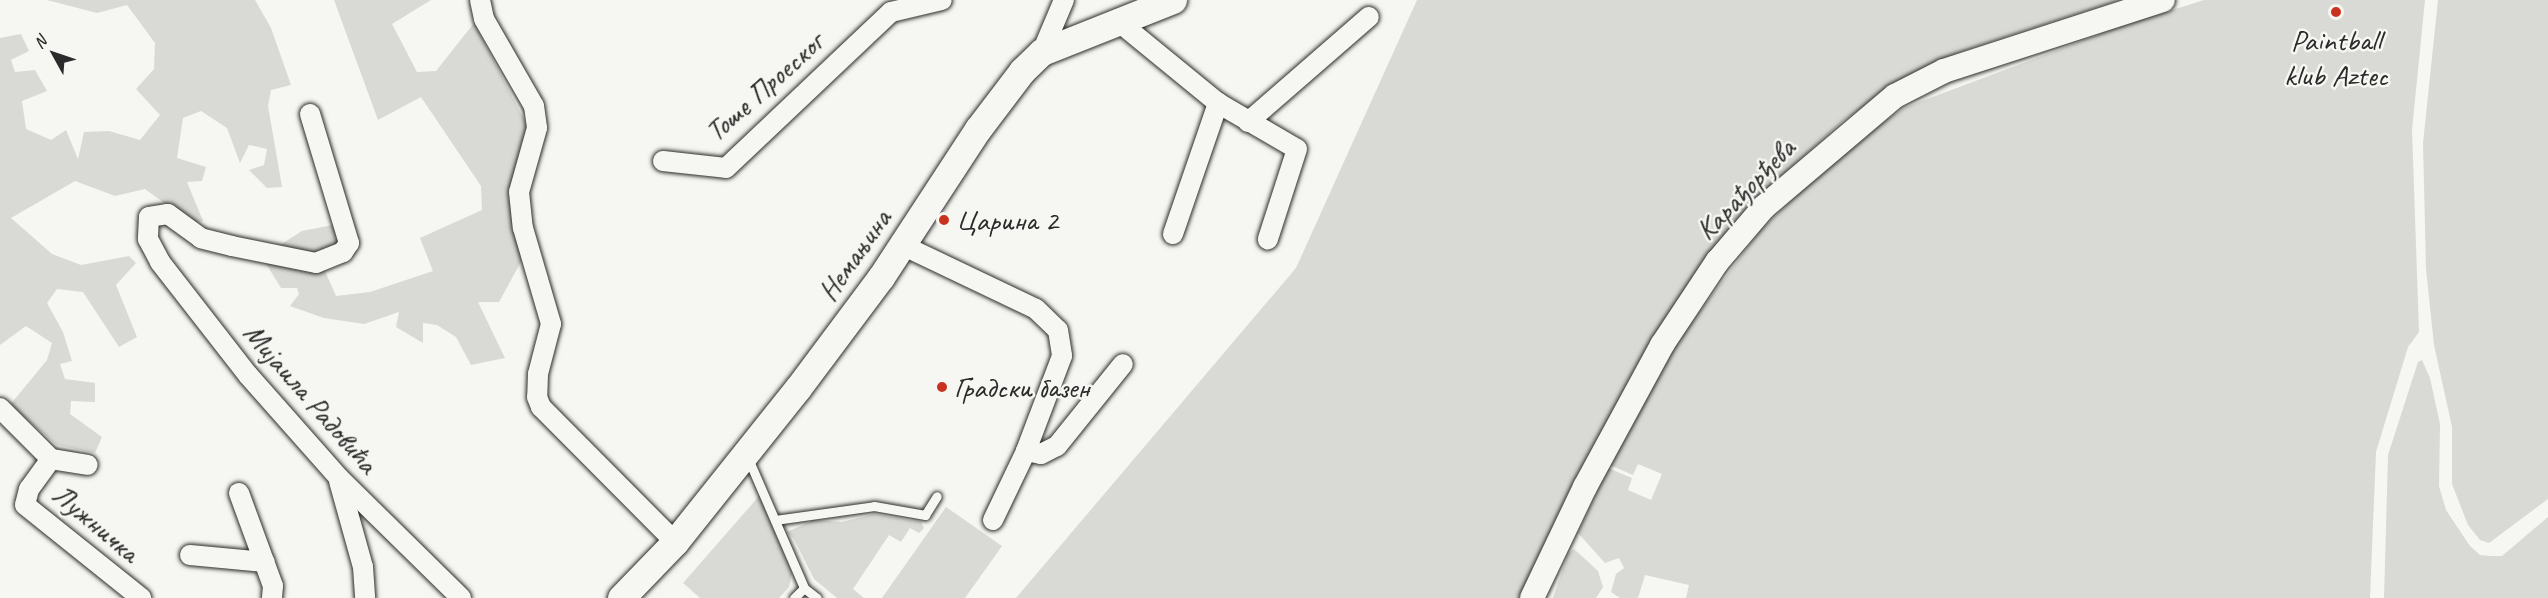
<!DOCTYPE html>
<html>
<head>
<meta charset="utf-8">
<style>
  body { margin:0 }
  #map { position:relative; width:2548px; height:598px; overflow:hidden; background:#f6f6f2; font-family:Caveat,sans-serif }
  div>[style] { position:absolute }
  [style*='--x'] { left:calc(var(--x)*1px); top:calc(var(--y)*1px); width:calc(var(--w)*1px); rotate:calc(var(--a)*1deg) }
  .green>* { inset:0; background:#d9d9d5 }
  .roads { filter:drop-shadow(0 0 2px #2b2b2b) drop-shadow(0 0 2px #2b2b2b) }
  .service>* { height:9px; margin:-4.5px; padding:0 4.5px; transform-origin:4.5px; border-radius:4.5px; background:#f6f6f2 }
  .minor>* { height:20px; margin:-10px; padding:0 10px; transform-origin:10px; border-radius:10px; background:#f6f6f2 }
  .tertiary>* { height:24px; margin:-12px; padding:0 12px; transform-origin:12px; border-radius:12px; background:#f6f6f2 }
  .secondary>* { height:27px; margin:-13.5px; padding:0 13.5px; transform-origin:13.5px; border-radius:13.5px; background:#f6f6f2 }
  .dots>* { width:16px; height:16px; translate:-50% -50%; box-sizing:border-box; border:3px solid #f6f6f2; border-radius:50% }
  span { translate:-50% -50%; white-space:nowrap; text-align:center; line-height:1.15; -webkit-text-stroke:5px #f6f6f2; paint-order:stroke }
  .poi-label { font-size:30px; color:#2b2b2b }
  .left { translate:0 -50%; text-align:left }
  .street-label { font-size:30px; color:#2b2b2b }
  .north { position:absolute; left:24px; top:24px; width:60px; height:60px; -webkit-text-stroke:4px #f6f6f2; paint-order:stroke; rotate:310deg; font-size:16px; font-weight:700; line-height:24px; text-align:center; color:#2b2b2b }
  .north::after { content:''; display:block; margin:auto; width:21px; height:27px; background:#2b2b2b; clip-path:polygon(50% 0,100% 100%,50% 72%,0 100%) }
</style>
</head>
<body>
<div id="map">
  <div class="green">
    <div style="clip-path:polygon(47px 0,255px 0,271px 28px,291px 85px,271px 90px,268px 106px,282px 187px,267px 188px,249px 170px,264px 165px,267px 149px,249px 145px,240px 163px,227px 128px,201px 111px,183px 118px,177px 158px,206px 167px,202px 181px,187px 182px,203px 221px,192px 223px,145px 189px,115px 196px,75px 181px,11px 218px,52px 254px,81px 265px,129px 256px,136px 263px,116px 285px,137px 337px,119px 347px,83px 292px,57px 289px,47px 303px,63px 332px,72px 361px,60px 364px,65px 379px,95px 383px,95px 402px,71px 401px,70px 414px,102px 437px,95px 453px,57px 445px,10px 405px,47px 360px,52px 343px,26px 326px,0 345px,0 38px,21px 34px,29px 51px,11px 60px,15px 72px,35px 70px,47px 91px,22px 101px,26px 129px,51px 140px,66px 130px,78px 159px,84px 132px,109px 131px,140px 140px,160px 115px,136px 89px,154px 69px,155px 43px,127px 5px,97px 13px)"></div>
    <div style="clip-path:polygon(334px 0,431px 0,392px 24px,417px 72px,436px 71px,474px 23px,527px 125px,518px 163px,522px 260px,499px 302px,478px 302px,505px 358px,471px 365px,456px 337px,437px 325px,423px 323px,423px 343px,396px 327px,399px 312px,364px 324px,324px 318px,290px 306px,299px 294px,297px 288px,281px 288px,265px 262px,277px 247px,302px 231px,333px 225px,346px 237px,325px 271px,336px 296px,370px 292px,433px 271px,420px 238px,482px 210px,481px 186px,421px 97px,378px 120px)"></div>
    <div style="clip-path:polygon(1417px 0,2119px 0,1962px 51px,1907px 77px,1844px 120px,1779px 178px,1726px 233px,1675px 303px,1571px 491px,1522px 598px,1016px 598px,1296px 268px)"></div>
    <div style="clip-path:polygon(2204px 0,2425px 0,2412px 130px,2419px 332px,2408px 347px,2376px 452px,2370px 598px,1686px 598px,1689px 585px,1645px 575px,1638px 598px,1620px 598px,1611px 592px,1616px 574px,1624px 568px,1619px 558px,1605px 563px,1578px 533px,1608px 468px,1632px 478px,1628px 490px,1651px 500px,1662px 474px,1638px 464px,1633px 475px,1610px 465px,1665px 358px,1760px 231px,1845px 148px,1906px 107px,2119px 27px)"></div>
    <div style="clip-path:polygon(2438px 0,2548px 0,2548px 499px,2489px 543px,2480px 540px,2468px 525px,2452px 484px,2452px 427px,2434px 345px,2426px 269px,2423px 143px)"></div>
    <div style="clip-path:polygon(2422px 360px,2430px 378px,2440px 424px,2439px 486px,2446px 510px,2470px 546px,2480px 555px,2491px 556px,2502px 556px,2548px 517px,2548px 598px,2384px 598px,2388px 455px,2418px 362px)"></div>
    <div style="clip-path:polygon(760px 495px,792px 573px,789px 587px,779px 598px,700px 598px,683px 583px)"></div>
    <div style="clip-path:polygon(946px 507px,1002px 546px,965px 598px,882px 598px)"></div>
    <div style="clip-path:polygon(874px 514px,921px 522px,924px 528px,919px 533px,910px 528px,901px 542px,889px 535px,853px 589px,864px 598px,837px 598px,814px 579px,794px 539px,787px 532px,814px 520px,842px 522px)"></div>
    <div style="clip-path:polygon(1574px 549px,1598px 571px,1603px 587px,1596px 598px,1553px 598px,1568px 554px)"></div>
  </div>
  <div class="roads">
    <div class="service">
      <div style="--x:747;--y:456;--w:144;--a:66.6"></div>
      <div style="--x:804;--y:588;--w:16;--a:38"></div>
      <div style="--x:775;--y:520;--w:100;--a:-8"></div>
      <div style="--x:874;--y:506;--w:52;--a:10"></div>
      <div style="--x:925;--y:515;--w:22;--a:-58"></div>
      <div style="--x:794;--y:598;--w:14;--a:-45"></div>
    </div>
    <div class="minor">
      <div style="--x:480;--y:0;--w:19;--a:78"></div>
      <div style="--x:484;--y:19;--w:100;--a:60.1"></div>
      <div style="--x:534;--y:106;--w:22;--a:82"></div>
      <div style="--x:537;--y:128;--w:66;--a:105.7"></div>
      <div style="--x:519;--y:192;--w:36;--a:84"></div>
      <div style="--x:523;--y:228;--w:100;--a:73.7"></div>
      <div style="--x:551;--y:324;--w:52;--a:104.6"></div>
      <div style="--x:538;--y:374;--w:23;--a:92"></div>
      <div style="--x:537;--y:397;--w:11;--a:68"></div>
      <div style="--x:541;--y:407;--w:190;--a:45.2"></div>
      <div style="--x:1119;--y:22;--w:128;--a:39.3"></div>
      <div style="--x:1218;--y:103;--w:91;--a:30.2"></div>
      <div style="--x:1297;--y:149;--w:95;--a:107.9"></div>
      <div style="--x:1042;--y:52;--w:56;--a:-67.1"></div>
      <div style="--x:310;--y:114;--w:135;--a:73.2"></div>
      <div style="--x:349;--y:243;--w:11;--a:124"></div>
      <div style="--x:343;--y:252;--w:29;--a:158"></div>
      <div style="--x:316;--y:263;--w:86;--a:-168.6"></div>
      <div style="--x:232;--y:246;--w:32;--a:-166"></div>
      <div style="--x:201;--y:238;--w:41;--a:-144"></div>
      <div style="--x:168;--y:214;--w:19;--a:171"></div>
      <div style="--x:149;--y:217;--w:22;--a:93"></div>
      <div style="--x:148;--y:239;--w:26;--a:62"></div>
      <div style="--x:160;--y:262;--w:143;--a:52.1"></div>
      <div style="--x:248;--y:375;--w:137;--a:48.5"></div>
      <div style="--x:339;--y:478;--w:171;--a:44.5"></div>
      <div style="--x:1248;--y:122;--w:160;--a:-41"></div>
      <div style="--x:663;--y:161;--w:63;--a:6.3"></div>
      <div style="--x:726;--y:168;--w:227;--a:-43.4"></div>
      <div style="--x:891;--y:12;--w:52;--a:-13.2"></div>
      <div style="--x:1173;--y:234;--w:139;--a:-71"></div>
      <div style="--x:902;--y:245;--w:148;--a:25.5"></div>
      <div style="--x:1036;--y:309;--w:30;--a:44"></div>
      <div style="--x:1058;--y:330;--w:26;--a:81"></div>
      <div style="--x:1062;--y:356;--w:102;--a:110.8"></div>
      <div style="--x:1026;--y:451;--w:15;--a:11"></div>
      <div style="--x:1041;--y:454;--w:18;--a:-27"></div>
      <div style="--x:1057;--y:446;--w:105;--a:-51.2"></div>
      <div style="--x:0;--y:408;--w:72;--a:45"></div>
      <div style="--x:51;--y:459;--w:37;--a:126"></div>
      <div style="--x:29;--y:489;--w:16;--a:104"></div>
      <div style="--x:25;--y:505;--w:149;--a:38.7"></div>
      <div style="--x:51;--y:459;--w:37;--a:9"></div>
      <div style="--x:339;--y:481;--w:89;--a:74.4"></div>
      <div style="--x:363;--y:567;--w:31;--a:86"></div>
      <div style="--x:239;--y:493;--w:99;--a:69.9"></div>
      <div style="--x:273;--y:586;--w:12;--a:95"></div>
      <div style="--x:993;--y:520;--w:76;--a:-64.4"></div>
      <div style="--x:190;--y:555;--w:75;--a:5.3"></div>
    </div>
    <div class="tertiary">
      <div style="--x:1532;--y:598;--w:123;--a:-64.5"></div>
      <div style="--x:1585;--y:487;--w:162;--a:-61.5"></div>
      <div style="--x:1662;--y:345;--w:100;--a:-56.5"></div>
      <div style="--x:1717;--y:262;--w:72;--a:-49.5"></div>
      <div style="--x:1764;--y:207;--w:172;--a:-40.3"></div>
      <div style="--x:1895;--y:96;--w:55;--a:-27"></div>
      <div style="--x:1944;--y:71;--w:230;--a:-18"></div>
    </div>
    <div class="secondary">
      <div style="--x:621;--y:598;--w:78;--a:-46"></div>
      <div style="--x:675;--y:542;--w:197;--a:-51.4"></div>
      <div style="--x:798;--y:388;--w:139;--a:-53.2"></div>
      <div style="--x:881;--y:277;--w:177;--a:-56.8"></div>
      <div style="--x:978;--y:129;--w:73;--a:-52.8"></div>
      <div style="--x:1022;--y:71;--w:28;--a:-44"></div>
      <div style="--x:1042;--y:52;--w:141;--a:-21.7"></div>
    </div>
  </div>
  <div class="dots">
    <div style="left:2336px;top:12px;background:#c8321e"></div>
    <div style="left:944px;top:220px;background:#c8321e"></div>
    <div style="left:942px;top:387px;background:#c8321e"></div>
  </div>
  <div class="poi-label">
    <span style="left:2336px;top:57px">Paintball<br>klub Aztec</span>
    <span class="left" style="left:956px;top:220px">Царина 2</span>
    <span class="left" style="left:954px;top:387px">Градски базен</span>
  </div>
  <div class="street-label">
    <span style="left:764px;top:87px;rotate:-42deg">Тоше Проеског</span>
    <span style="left:1745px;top:189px;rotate:-46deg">Карађорђева</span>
    <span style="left:854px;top:255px;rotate:-55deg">Немањина</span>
    <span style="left:311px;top:398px;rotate:49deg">Мијаила Радовића</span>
    <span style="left:96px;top:523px;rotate:40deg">Лужничка</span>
  </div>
  <div class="north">N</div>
</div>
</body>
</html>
